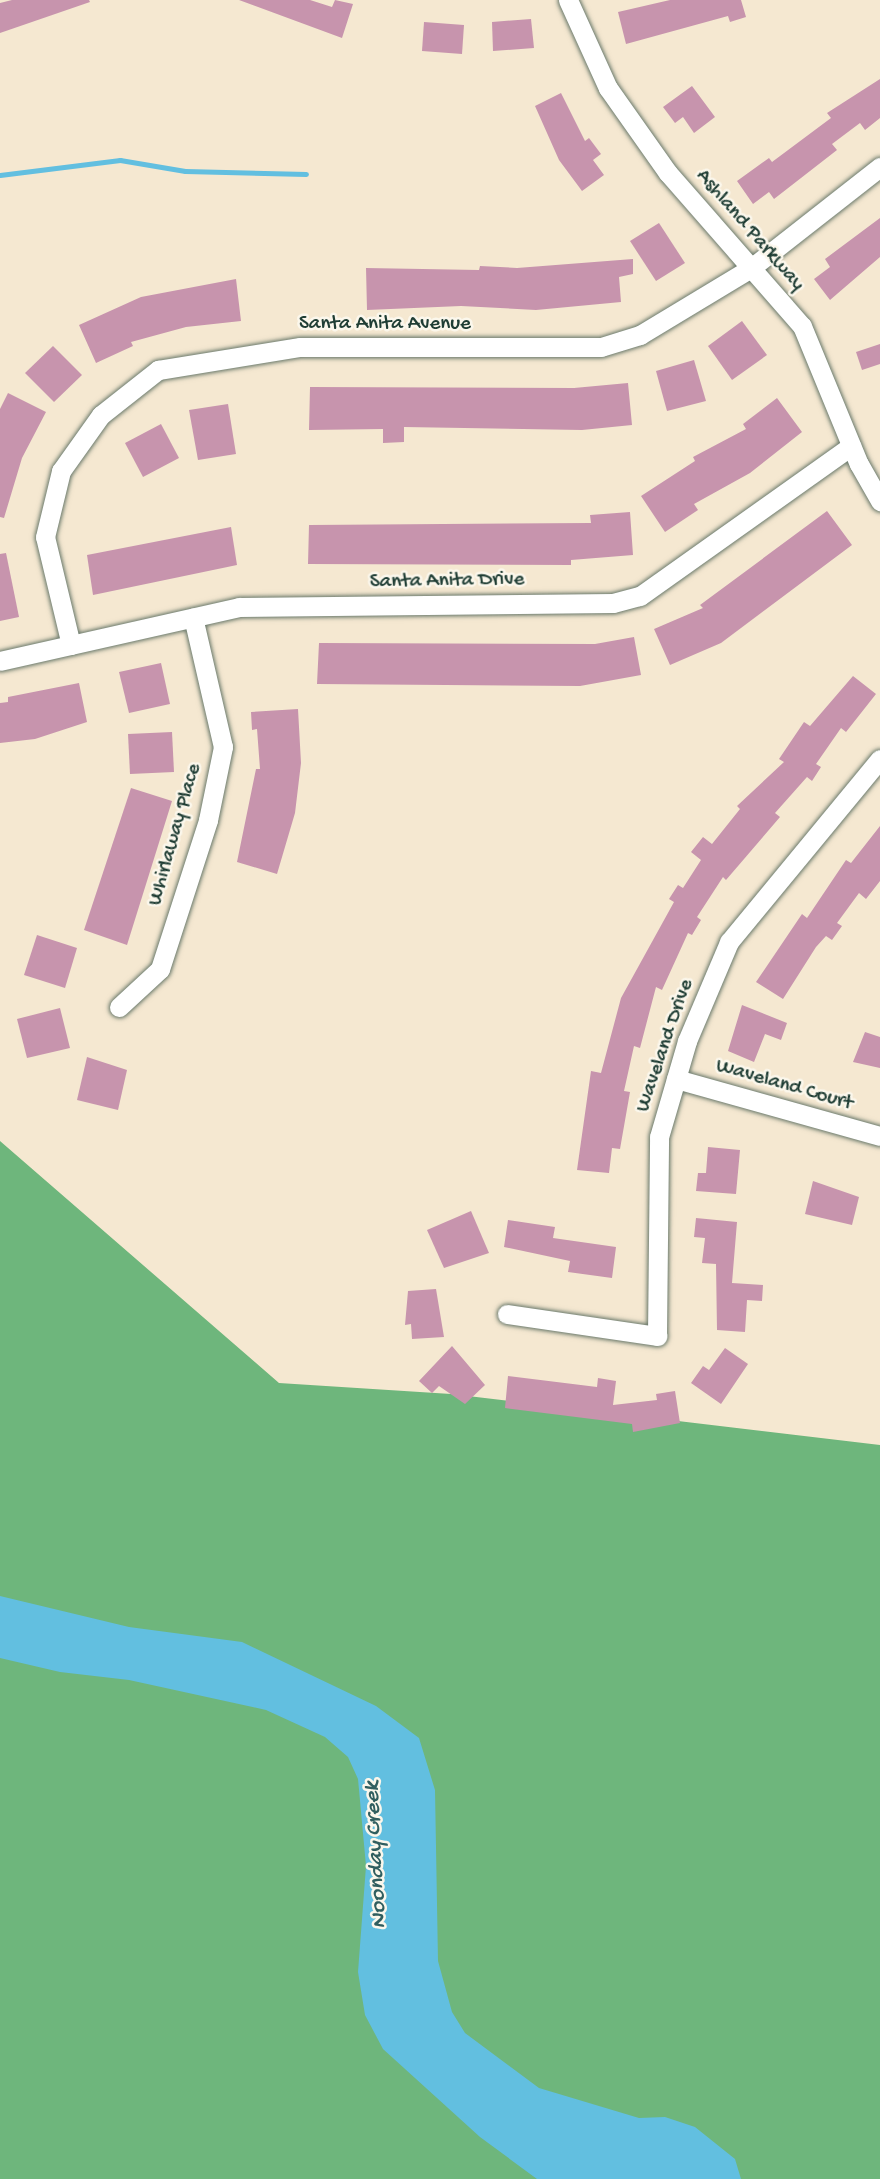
<!DOCTYPE html>
<html>
<head>
<meta charset="utf-8">
<style>
  body { margin:0 }
  #map { position:relative; width:880px; height:2179px; overflow:hidden; background:#f5e8d1; font-family:"Gochi Hand",sans-serif }
  div>[style] { position:absolute }
  [style*='--x'] { left:calc(var(--x)*1px); top:calc(var(--y)*1px); width:calc(var(--w)*1px); rotate:calc(var(--a)*1deg) }
  .forest>* { inset:0; background:#6eb67c }
  .water>* { inset:0; background:#62bfe0 }
  .stream>* { height:5px; margin:-2.5px; padding:0 2.5px; transform-origin:2.5px; border-radius:2.5px; background:#62bfe0 }
  .building>* { inset:0; background:#c794ad }
  .roads { filter:drop-shadow(0 0 2px #6a796b) drop-shadow(0 0 2px #6a796b) }
  .street>* { height:19px; margin:-9.5px; padding:0 9.5px; transform-origin:9.5px; border-radius:9.5px; background:#fff }
  span { translate:-50% -50%; white-space:nowrap; text-align:center; line-height:1.15; -webkit-text-stroke:5px #fbf7ec; paint-order:stroke }
  .street-label { font-size:21px; color:#1f3d34 }
  .water-label { font-size:23px; color:#305e5f; font-style:italic }
</style>
</head>
<body>
<div id="map">
  <div class="forest">
    <div style="clip-path:polygon(0 1141px,279px 1383px,451px 1394px,880px 1445px,880px 2179px,0 2179px)"></div>
  </div>
  <div class="water">
    <div style="clip-path:polygon(0 1596px,129px 1627px,242px 1642px,376px 1706px,419px 1738px,435px 1790px,438px 1961px,452px 2012px,465px 2033px,539px 2088px,639px 2118px,665px 2117px,695px 2127px,735px 2159px,741px 2179px,537px 2179px,480px 2137px,383px 2049px,365px 2015px,358px 1972px,366px 1866px,358px 1779px,348px 1757px,325px 1737px,266px 1710px,129px 1680px,60px 1672px,0 1658px)"></div>
  </div>
  <div class="stream">
    <div style="--x:0;--y:175;--w:121;--a:-7.1"></div>
    <div style="--x:120;--y:160;--w:66;--a:9.6"></div>
    <div style="--x:185;--y:171;--w:121;--a:1.4"></div>
  </div>
  <div class="building">
    <div style="clip-path:polygon(12px 0,89px 0,90px 2px,0 33px,0 3px)"></div>
    <div style="clip-path:polygon(239px 0,310px 0,332px 7px,335px 0,353px 4px,342px 38px)"></div>
    <div style="clip-path:polygon(670px 0,741px 0,746px 17px,730px 22px,728px 16px,626px 44px,618px 12px)"></div>
    <div style="clip-path:polygon(531px 19px,534px 48px,493px 51px,492px 22px)"></div>
    <div style="clip-path:polygon(424px 22px,464px 25px,462px 54px,422px 51px)"></div>
    <div style="clip-path:polygon(880px 79px,880px 118px,865px 130px,860px 123px,832px 144px,837px 150px,774px 199px,769px 192px,753px 204px,737px 181px,769px 158px,772px 162px,831px 118px,827px 113px)"></div>
    <div style="clip-path:polygon(692px 86px,715px 117px,694px 133px,683px 117px,675px 123px,663px 107px)"></div>
    <div style="clip-path:polygon(561px 93px,585px 141px,589px 138px,601px 154px,593px 160px,604px 175px,582px 191px,559px 160px,535px 106px)"></div>
    <div style="clip-path:polygon(880px 218px,880px 257px,830px 300px,814px 279px,830px 267px,825px 259px)"></div>
    <div style="clip-path:polygon(659px 223px,685px 263px,656px 281px,630px 241px)"></div>
    <div style="clip-path:polygon(633px 259px,633px 274px,619px 277px,621px 302px,536px 310px,461px 306px,367px 310px,366px 268px,479px 270px,480px 266px,517px 268px)"></div>
    <div style="clip-path:polygon(236px 279px,241px 321px,186px 327px,131px 342px,133px 346px,96px 363px,79px 325px,141px 297px)"></div>
    <div style="clip-path:polygon(742px 321px,767px 355px,732px 380px,708px 346px)"></div>
    <div style="clip-path:polygon(880px 344px,880px 364px,862px 370px,856px 352px)"></div>
    <div style="clip-path:polygon(53px 346px,82px 375px,54px 402px,25px 373px)"></div>
    <div style="clip-path:polygon(694px 360px,706px 401px,667px 411px,656px 371px)"></div>
    <div style="clip-path:polygon(628px 383px,632px 425px,582px 430px,404px 427px,404px 442px,383px 443px,383px 429px,309px 430px,310px 387px,574px 388px)"></div>
    <div style="clip-path:polygon(8px 393px,46px 412px,22px 458px,4px 518px,0 517px,0 409px)"></div>
    <div style="clip-path:polygon(777px 398px,802px 432px,750px 473px,694px 504px,698px 510px,665px 532px,641px 496px,695px 461px,693px 457px,746px 429px,743px 424px)"></div>
    <div style="clip-path:polygon(228px 404px,236px 454px,198px 460px,189px 410px)"></div>
    <div style="clip-path:polygon(161px 424px,179px 458px,143px 477px,125px 443px)"></div>
    <div style="clip-path:polygon(827px 511px,852px 545px,721px 643px,670px 665px,654px 629px,703px 608px,700px 605px)"></div>
    <div style="clip-path:polygon(630px 512px,633px 555px,571px 560px,571px 565px,308px 564px,309px 525px,591px 523px,590px 515px)"></div>
    <div style="clip-path:polygon(231px 527px,237px 565px,93px 595px,87px 555px)"></div>
    <div style="clip-path:polygon(6px 553px,19px 617px,0 621px,0 554px)"></div>
    <div style="clip-path:polygon(634px 637px,641px 675px,580px 686px,317px 684px,319px 643px,595px 644px)"></div>
    <div style="clip-path:polygon(161px 663px,170px 704px,129px 713px,119px 672px)"></div>
    <div style="clip-path:polygon(853px 676px,876px 694px,846px 732px,841px 728px,816px 764px,821px 767px,812px 781px,807px 777px,775px 813px,780px 817px,726px 880px,723px 877px,697px 917px,701px 920px,692px 935px,688px 933px,662px 990px,656px 987px,640px 1048px,634px 1046px,624px 1091px,630px 1092px,620px 1149px,612px 1148px,609px 1173px,577px 1170px,591px 1071px,601px 1073px,621px 998px,674px 902px,669px 899px,678px 885px,683px 888px,701px 860px,691px 852px,703px 837px,712px 844px,740px 809px,737px 806px,784px 762px,779px 759px,804px 722px,810px 726px)"></div>
    <div style="clip-path:polygon(79px 683px,87px 722px,35px 739px,0 743px,0 703px,8px 702px,8px 697px)"></div>
    <div style="clip-path:polygon(298px 709px,301px 763px,295px 813px,277px 874px,237px 862px,256px 769px,260px 769px,257px 729px,252px 730px,251px 712px)"></div>
    <div style="clip-path:polygon(172px 732px,174px 772px,130px 774px,128px 734px)"></div>
    <div style="clip-path:polygon(131px 788px,172px 801px,127px 945px,84px 930px)"></div>
    <div style="clip-path:polygon(880px 826px,880px 881px,866px 899px,859px 893px,837px 923px,842px 926px,832px 940px,826px 936px,816px 947px,783px 999px,756px 982px,802px 914px,807px 918px,846px 860px,851px 863px)"></div>
    <div style="clip-path:polygon(37px 935px,77px 948px,65px 988px,24px 975px)"></div>
    <div style="clip-path:polygon(742px 1005px,787px 1023px,781px 1040px,765px 1034px,754px 1062px,728px 1051px)"></div>
    <div style="clip-path:polygon(60px 1008px,70px 1048px,27px 1058px,17px 1019px)"></div>
    <div style="clip-path:polygon(865px 1032px,880px 1037px,880px 1068px,853px 1062px)"></div>
    <div style="clip-path:polygon(87px 1057px,127px 1070px,118px 1110px,77px 1100px)"></div>
    <div style="clip-path:polygon(708px 1147px,740px 1150px,736px 1194px,696px 1191px,698px 1173px,706px 1173px)"></div>
    <div style="clip-path:polygon(813px 1181px,859px 1197px,852px 1225px,805px 1214px)"></div>
    <div style="clip-path:polygon(471px 1211px,489px 1253px,444px 1268px,427px 1230px)"></div>
    <div style="clip-path:polygon(696px 1218px,737px 1222px,732px 1283px,763px 1285px,762px 1301px,747px 1300px,745px 1332px,717px 1330px,716px 1264px,702px 1263px,705px 1238px,694px 1237px)"></div>
    <div style="clip-path:polygon(508px 1220px,555px 1227px,553px 1238px,616px 1247px,612px 1278px,568px 1272px,570px 1261px,504px 1247px)"></div>
    <div style="clip-path:polygon(436px 1289px,444px 1337px,412px 1339px,411px 1324px,405px 1325px,408px 1291px)"></div>
    <div style="clip-path:polygon(452px 1346px,485px 1385px,465px 1404px,439px 1386px,432px 1393px,419px 1381px)"></div>
    <div style="clip-path:polygon(725px 1348px,748px 1364px,721px 1404px,691px 1383px,703px 1366px,709px 1370px)"></div>
    <div style="clip-path:polygon(508px 1376px,597px 1387px,598px 1378px,616px 1381px,613px 1405px,657px 1400px,656px 1394px,675px 1391px,680px 1423px,633px 1432px,632px 1424px,505px 1408px)"></div>
  </div>
  <div class="roads">
    <div class="street">
      <div style="--x:568;--y:0;--w:97;--a:65.6"></div>
      <div style="--x:608;--y:88;--w:104;--a:54.8"></div>
      <div style="--x:668;--y:173;--w:203;--a:48.8"></div>
      <div style="--x:802;--y:326;--w:149;--a:67.6"></div>
      <div style="--x:859;--y:464;--w:43;--a:60.4"></div>
      <div style="--x:71;--y:645;--w:111;--a:-103.5"></div>
      <div style="--x:45;--y:537;--w:68;--a:-76.4"></div>
      <div style="--x:61;--y:471;--w:69;--a:-54.5"></div>
      <div style="--x:101;--y:415;--w:73;--a:-38.3"></div>
      <div style="--x:158;--y:370;--w:144;--a:-9.2"></div>
      <div style="--x:300;--y:347;--w:301;--a:0"></div>
      <div style="--x:601;--y:347;--w:41;--a:-17.1"></div>
      <div style="--x:640;--y:335;--w:130;--a:-31.1"></div>
      <div style="--x:751;--y:268;--w:164;--a:-38.1"></div>
      <div style="--x:0;--y:661;--w:245;--a:-12.7"></div>
      <div style="--x:239;--y:607;--w:374;--a:-0.6"></div>
      <div style="--x:613;--y:603;--w:28;--a:-15"></div>
      <div style="--x:640;--y:596;--w:259;--a:-35.4"></div>
      <div style="--x:119;--y:1007;--w:56;--a:-42.8"></div>
      <div style="--x:160;--y:969;--w:157;--a:-72.1"></div>
      <div style="--x:208;--y:820;--w:75;--a:-78.4"></div>
      <div style="--x:223;--y:747;--w:133;--a:-103"></div>
      <div style="--x:676;--y:1079;--w:212;--a:15.6"></div>
      <div style="--x:507;--y:1314;--w:152;--a:8.3"></div>
      <div style="--x:657;--y:1336;--w:199;--a:-89.4"></div>
      <div style="--x:659;--y:1137;--w:100;--a:-73.7"></div>
      <div style="--x:687;--y:1041;--w:108;--a:-67"></div>
      <div style="--x:729;--y:942;--w:237;--a:-50.5"></div>
    </div>
  </div>
  <div class="street-label">
    <span style="left:749px;top:231px;rotate:49deg">Ashland Parkway</span>
    <span style="left:385px;top:325px">Santa Anita Avenue</span>
    <span style="left:447px;top:582px;rotate:-1deg">Santa Anita Drive</span>
    <span style="left:176px;top:835px;rotate:-74deg">Whirlaway Place</span>
    <span style="left:666px;top:1046px;rotate:-71deg">Waveland Drive</span>
    <span style="left:784px;top:1086px;rotate:16deg">Waveland Court</span>
  </div>
  <div class="water-label">
    <span style="left:377px;top:1855px;rotate:-93deg">Noonday Creek</span>
  </div>
</div>
</body>
</html>
